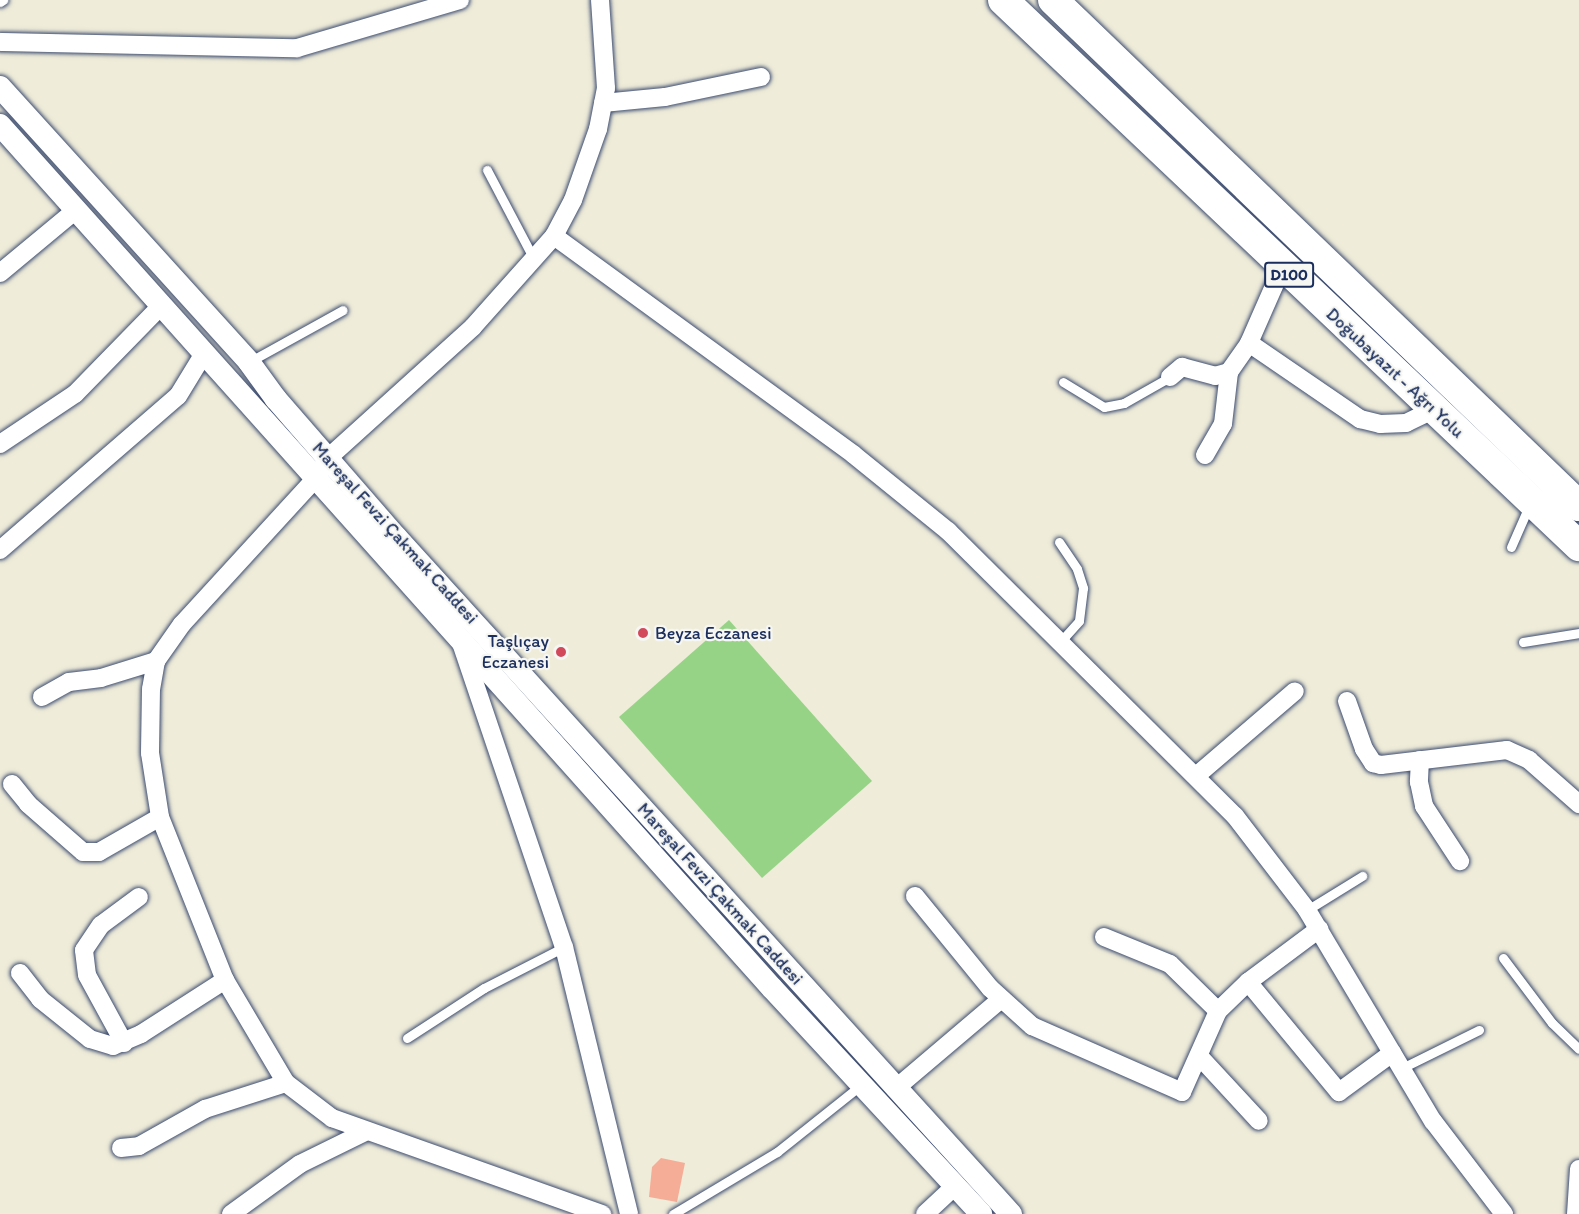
<!DOCTYPE html>
<html>
<head>
<meta charset="utf-8">
<style>
  body { margin:0 }
  #map { position:relative; width:1579px; height:1214px; overflow:hidden; background:#efecd9; font-family:Itim,sans-serif }
  div>[style] { position:absolute }
  [style*='--x'] { left:calc(var(--x)*1px); top:calc(var(--y)*1px); width:calc(var(--w)*1px); rotate:calc(var(--a)*1deg) }
  .green>* { inset:0; background:#96d387 }
  .building>* { inset:0; background:#f5ad97 }
  .roads { filter:drop-shadow(0 0 2px #3b4b70) drop-shadow(0 0 2px #3b4b70) }
  .service>* { height:9px; margin:-4.5px; padding:0 4.5px; transform-origin:4.5px; border-radius:4.5px; background:#fff }
  .minor>* { height:18px; margin:-9px; padding:0 9px; transform-origin:9px; border-radius:9px; background:#fff }
  .tertiary>* { height:22px; margin:-11px; padding:0 11px; transform-origin:11px; border-radius:11px; background:#fff }
  .trunk>* { height:30px; margin:-15px; padding:0 15px; transform-origin:15px; border-radius:15px; background:#fff }
  .dots>* { width:16px; height:16px; translate:-50% -50%; box-sizing:border-box; border:3px solid #f6f6f2; border-radius:50% }
  span { translate:-50% -50%; white-space:nowrap; text-align:center; line-height:1.15; -webkit-text-stroke:4.5px #f6f6f2; paint-order:stroke }
  .shield-label span { padding:2px 4px; background:#f6f6f2; border:2px solid; border-radius:4px; -webkit-text-stroke-width:0 }
  .shield-label { font-size:16px; color:#1b2f5e; font-weight:700 }
  .street-label { font-size:18px; color:#1b2f5e }
  .poi-label { font-size:18px; color:#1b2f5e }
  .left { translate:0 -50%; text-align:left }
  .right { translate:-100% -50%; text-align:right }
</style>
</head>
<body>
<div id="map">
  <div class="green">
    <div style="clip-path:polygon(729px 620px,872px 781px,762px 878px,619px 717px)"></div>
  </div>
  <div class="building">
    <div style="clip-path:polygon(661px 1158px,685px 1163px,677px 1202px,649px 1197px,652px 1167px)"></div>
  </div>
  <div class="roads">
    <div class="service">
      <div style="--x:0;--y:2;--w:4;--a:-34"></div>
      <div style="--x:487;--y:170;--w:101;--a:62.2"></div>
      <div style="--x:249;--y:362;--w:107;--a:-29"></div>
      <div style="--x:1063;--y:382;--w:48;--a:31.4"></div>
      <div style="--x:1104;--y:407;--w:20;--a:-11"></div>
      <div style="--x:1124;--y:403;--w:53;--a:-29.5"></div>
      <div style="--x:1059;--y:542;--w:32;--a:56"></div>
      <div style="--x:1077;--y:569;--w:20;--a:72"></div>
      <div style="--x:1083;--y:588;--w:33;--a:97"></div>
      <div style="--x:1079;--y:621;--w:27;--a:132"></div>
      <div style="--x:1511;--y:547;--w:45;--a:-66.3"></div>
      <div style="--x:1523;--y:642;--w:57;--a:-9.1"></div>
      <div style="--x:1307;--y:910;--w:65;--a:-31.7"></div>
      <div style="--x:1503;--y:958;--w:81;--a:53"></div>
      <div style="--x:1552;--y:1023;--w:37;--a:44"></div>
      <div style="--x:407;--y:1038;--w:92;--a:-33"></div>
      <div style="--x:484;--y:988;--w:90;--a:-27.1"></div>
      <div style="--x:1402;--y:1068;--w:86;--a:-26.3"></div>
      <div style="--x:673;--y:1214;--w:121;--a:-30.8"></div>
      <div style="--x:777;--y:1152;--w:107;--a:-38.6"></div>
    </div>
    <div class="minor">
      <div style="--x:600;--y:0;--w:88;--a:86.1"></div>
      <div style="--x:606;--y:88;--w:42;--a:101"></div>
      <div style="--x:598;--y:129;--w:75;--a:109.4"></div>
      <div style="--x:573;--y:200;--w:41;--a:117.8"></div>
      <div style="--x:554;--y:236;--w:122;--a:131.7"></div>
      <div style="--x:473;--y:327;--w:195;--a:137.9"></div>
      <div style="--x:328;--y:458;--w:25;--a:122"></div>
      <div style="--x:315;--y:479;--w:197;--a:132.5"></div>
      <div style="--x:182;--y:624;--w:45;--a:125.1"></div>
      <div style="--x:156;--y:661;--w:28;--a:100"></div>
      <div style="--x:151;--y:689;--w:64;--a:90.9"></div>
      <div style="--x:150;--y:753;--w:65;--a:81.1"></div>
      <div style="--x:160;--y:817;--w:175;--a:68.3"></div>
      <div style="--x:225;--y:980;--w:120;--a:59.4"></div>
      <div style="--x:286;--y:1083;--w:58;--a:37.3"></div>
      <div style="--x:332;--y:1118;--w:287;--a:19.6"></div>
      <div style="--x:0;--y:42;--w:297;--a:1.2"></div>
      <div style="--x:297;--y:48;--w:170;--a:-16.4"></div>
      <div style="--x:603;--y:103;--w:62;--a:-5.5"></div>
      <div style="--x:665;--y:97;--w:98;--a:-11.8"></div>
      <div style="--x:554;--y:236;--w:371;--a:36.1"></div>
      <div style="--x:854;--y:455;--w:121;--a:39"></div>
      <div style="--x:948;--y:531;--w:404;--a:44.8"></div>
      <div style="--x:1235;--y:816;--w:118;--a:52.5"></div>
      <div style="--x:1307;--y:910;--w:246;--a:59.2"></div>
      <div style="--x:1433;--y:1121;--w:117;--a:52.6"></div>
      <div style="--x:0;--y:273;--w:100;--a:-39.7"></div>
      <div style="--x:1249;--y:343;--w:135;--a:34.4"></div>
      <div style="--x:1360;--y:419;--w:21;--a:14"></div>
      <div style="--x:1380;--y:424;--w:26;--a:-2"></div>
      <div style="--x:1406;--y:423;--w:30;--a:-26"></div>
      <div style="--x:1170;--y:377;--w:16;--a:-40"></div>
      <div style="--x:1182;--y:367;--w:34;--a:15"></div>
      <div style="--x:1215;--y:376;--w:15;--a:-16"></div>
      <div style="--x:1229;--y:372;--w:35;--a:-55"></div>
      <div style="--x:1249;--y:343;--w:82;--a:-66.3"></div>
      <div style="--x:0;--y:444;--w:90;--a:-33.7"></div>
      <div style="--x:75;--y:394;--w:124;--a:-45.7"></div>
      <div style="--x:1205;--y:455;--w:36;--a:-60"></div>
      <div style="--x:1223;--y:424;--w:52;--a:-83.4"></div>
      <div style="--x:0;--y:550;--w:235;--a:-40.9"></div>
      <div style="--x:178;--y:396;--w:48;--a:-58.6"></div>
      <div style="--x:461;--y:643;--w:321;--a:71.3"></div>
      <div style="--x:564;--y:947;--w:275;--a:76.3"></div>
      <div style="--x:42;--y:697;--w:31;--a:-29"></div>
      <div style="--x:69;--y:682;--w:32;--a:-7"></div>
      <div style="--x:101;--y:678;--w:58;--a:-17.2"></div>
      <div style="--x:1347;--y:701;--w:51;--a:70.5"></div>
      <div style="--x:1364;--y:749;--w:17;--a:57"></div>
      <div style="--x:1373;--y:763;--w:8;--a:14"></div>
      <div style="--x:1381;--y:765;--w:127;--a:-6.8"></div>
      <div style="--x:1507;--y:750;--w:24;--a:24"></div>
      <div style="--x:1529;--y:760;--w:67;--a:41.3"></div>
      <div style="--x:1420;--y:760;--w:22;--a:93"></div>
      <div style="--x:1419;--y:782;--w:25;--a:78"></div>
      <div style="--x:1424;--y:806;--w:66;--a:56.8"></div>
      <div style="--x:1196;--y:776;--w:130;--a:-40.6"></div>
      <div style="--x:12;--y:784;--w:26;--a:51"></div>
      <div style="--x:28;--y:804;--w:73;--a:41.1"></div>
      <div style="--x:83;--y:852;--w:16;--a:0"></div>
      <div style="--x:99;--y:852;--w:70;--a:-29.8"></div>
      <div style="--x:915;--y:896;--w:119;--a:50.8"></div>
      <div style="--x:990;--y:988;--w:57;--a:42.1"></div>
      <div style="--x:1032;--y:1026;--w:164;--a:23.7"></div>
      <div style="--x:1182;--y:1092;--w:89;--a:-66"></div>
      <div style="--x:1218;--y:1011;--w:42;--a:-44"></div>
      <div style="--x:1248;--y:982;--w:89;--a:-36.7"></div>
      <div style="--x:1104;--y:937;--w:71;--a:22.2"></div>
      <div style="--x:1170;--y:964;--w:67;--a:44.4"></div>
      <div style="--x:20;--y:973;--w:33;--a:52"></div>
      <div style="--x:40;--y:999;--w:64;--a:38.7"></div>
      <div style="--x:90;--y:1039;--w:24;--a:17"></div>
      <div style="--x:113;--y:1046;--w:30;--a:-23"></div>
      <div style="--x:141;--y:1034;--w:100;--a:-32.7"></div>
      <div style="--x:1248;--y:982;--w:143;--a:50.4"></div>
      <div style="--x:1339;--y:1092;--w:66;--a:-36.3"></div>
      <div style="--x:124;--y:1043;--w:77;--a:-118.6"></div>
      <div style="--x:87;--y:975;--w:25;--a:-97"></div>
      <div style="--x:84;--y:950;--w:30;--a:-56"></div>
      <div style="--x:101;--y:925;--w:47;--a:-36.4"></div>
      <div style="--x:1199;--y:1056;--w:88;--a:47.3"></div>
      <div style="--x:895;--y:1089;--w:139;--a:-40.3"></div>
      <div style="--x:121;--y:1148;--w:18;--a:-6"></div>
      <div style="--x:139;--y:1146;--w:76;--a:-29.3"></div>
      <div style="--x:205;--y:1109;--w:85;--a:-17.8"></div>
      <div style="--x:231;--y:1214;--w:85;--a:-35.9"></div>
      <div style="--x:300;--y:1164;--w:72;--a:-26.2"></div>
      <div style="--x:925;--y:1214;--w:41;--a:-43"></div>
      <div style="--x:1576;--y:1214;--w:45;--a:-86.2"></div>
    </div>
    <div class="tertiary">
      <div style="--x:0;--y:87;--w:371;--a:47.8"></div>
      <div style="--x:249;--y:362;--w:46;--a:53.9"></div>
      <div style="--x:276;--y:399;--w:183;--a:49"></div>
      <div style="--x:396;--y:537;--w:915;--a:47.75"></div>
      <div style="--x:0;--y:125;--w:1158;--a:48.19"></div>
      <div style="--x:772;--y:988;--w:308;--a:47.2"></div>
    </div>
    <div class="trunk">
      <div style="--x:1003;--y:0;--w:794;--a:43.47"></div>
      <div style="--x:1053;--y:0;--w:730;--a:43.89"></div>
    </div>
  </div>
  <div class="dots">
    <div style="left:643px;top:633px;background:#d1495b"></div>
    <div style="left:561px;top:652px;background:#d1495b"></div>
  </div>
  <div class="shield-label">
    <span style="left:1289px;top:275px">D100</span>
  </div>
  <div class="street-label">
    <span style="left:1395px;top:373px;rotate:43deg">Doğubayazıt - Ağrı Yolu</span>
    <span style="left:395px;top:533px;rotate:48deg">Mareşal Fevzi Çakmak Caddesi</span>
    <span style="left:720px;top:894px;rotate:48deg">Mareşal Fevzi Çakmak Caddesi</span>
  </div>
  <div class="poi-label">
    <span class="left" style="left:655px;top:633px">Beyza Eczanesi</span>
    <span class="right" style="left:549px;top:652px">Taşlıçay<br>Eczanesi</span>
  </div>
</div>
</body>
</html>
